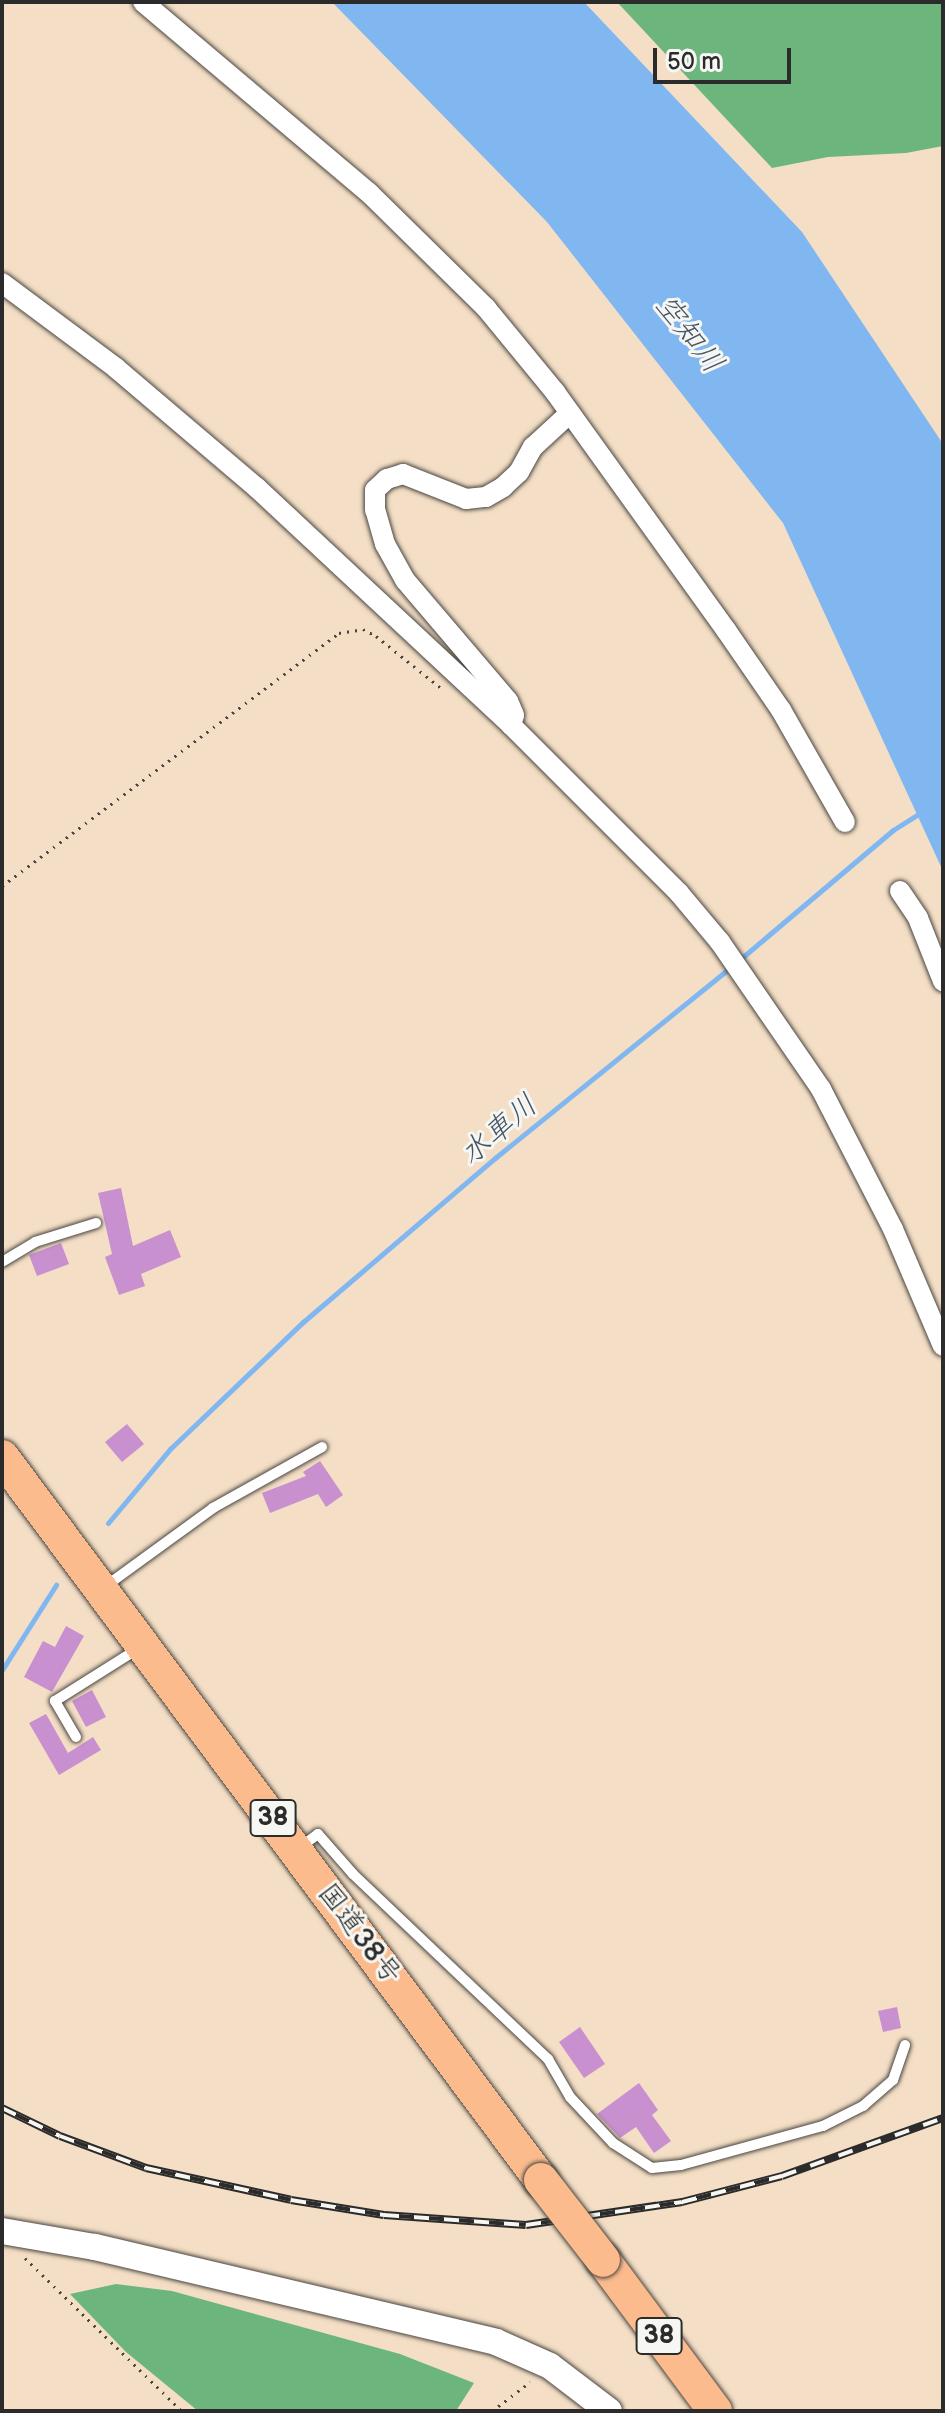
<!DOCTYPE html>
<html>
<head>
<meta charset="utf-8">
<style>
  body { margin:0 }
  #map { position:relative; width:945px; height:2413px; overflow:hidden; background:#f4dec5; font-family:"Balsamiq Sans","Klee One",sans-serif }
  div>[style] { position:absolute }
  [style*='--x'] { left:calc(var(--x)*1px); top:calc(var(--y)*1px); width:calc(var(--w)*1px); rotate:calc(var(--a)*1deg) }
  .forest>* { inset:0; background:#6cb67e }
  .water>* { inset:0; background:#81b7f0 }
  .stream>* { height:5px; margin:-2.5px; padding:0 2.5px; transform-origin:2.5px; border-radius:2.5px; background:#81b7f0 }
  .building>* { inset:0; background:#c890cf }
  .path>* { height:3px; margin-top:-1.5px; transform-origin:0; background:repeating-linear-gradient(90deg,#494642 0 2px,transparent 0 8px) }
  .roads { filter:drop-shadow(0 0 2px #494642) drop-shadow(0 0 2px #494642) }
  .service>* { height:10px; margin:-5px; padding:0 5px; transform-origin:5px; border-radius:5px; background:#fff }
  .minor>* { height:20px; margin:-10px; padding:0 10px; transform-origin:10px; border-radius:10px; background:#fff }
  .tertiary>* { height:26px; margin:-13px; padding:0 13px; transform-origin:13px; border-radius:13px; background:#fff }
  .trunk>* { height:34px; margin:-17px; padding:0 17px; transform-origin:17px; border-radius:17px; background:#fbbb8d }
  .rail>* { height:8px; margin-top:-4px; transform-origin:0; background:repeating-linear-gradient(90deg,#f6f6f2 0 15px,#2b2b2b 0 30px); box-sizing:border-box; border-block:2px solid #2b2b2b }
  .bridges { filter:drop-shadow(0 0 2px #494642) drop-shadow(0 0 2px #494642) }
  .trunk-bridge>* { height:34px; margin:-17px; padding:0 17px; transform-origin:17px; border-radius:17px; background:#fbbb8d }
  span { translate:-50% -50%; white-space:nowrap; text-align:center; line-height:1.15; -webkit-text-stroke:6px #f6f6f2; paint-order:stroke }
  .shield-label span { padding:2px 6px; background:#f6f6f2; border:2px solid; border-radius:6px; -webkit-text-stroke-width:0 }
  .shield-label { font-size:26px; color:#2b2b2b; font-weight:700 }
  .street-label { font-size:28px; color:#2b2b2b }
  .water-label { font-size:30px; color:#455566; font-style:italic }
  .frame { position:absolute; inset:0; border:4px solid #2b2b2b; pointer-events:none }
  .scale { position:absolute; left:653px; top:48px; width:138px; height:36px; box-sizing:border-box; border:4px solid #2b2b2b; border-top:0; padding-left:10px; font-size:24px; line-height:28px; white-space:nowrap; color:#2b2b2b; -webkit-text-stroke:6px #f6f6f2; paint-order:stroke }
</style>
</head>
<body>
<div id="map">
  <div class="forest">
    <div style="clip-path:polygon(617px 2px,943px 2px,943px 146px,906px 153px,828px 157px,772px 168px)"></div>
    <div style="clip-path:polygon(116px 2284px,172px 2291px,400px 2354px,474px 2383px,456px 2411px,198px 2411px,126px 2352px,70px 2294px)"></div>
  </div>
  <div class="water">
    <div style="clip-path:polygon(332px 2px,584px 2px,802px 232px,943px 444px,943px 871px,783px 523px,547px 222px)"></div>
  </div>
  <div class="stream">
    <div style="--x:738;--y:961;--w:203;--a:-40.2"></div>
    <div style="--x:893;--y:830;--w:34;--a:-32"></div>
    <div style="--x:108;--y:1523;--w:97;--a:-50"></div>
    <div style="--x:170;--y:1449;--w:184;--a:-43.7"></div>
    <div style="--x:303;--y:1322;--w:253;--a:-40.5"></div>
    <div style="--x:495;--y:1158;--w:302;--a:-39"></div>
    <div style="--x:2;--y:1670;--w:101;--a:-57.6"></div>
  </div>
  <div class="building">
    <div style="clip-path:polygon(121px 1188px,133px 1246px,170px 1230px,181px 1257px,141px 1274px,145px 1286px,119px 1295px,105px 1257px,112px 1254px,98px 1193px)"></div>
    <div style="clip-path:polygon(61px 1243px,69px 1264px,37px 1276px,29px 1255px)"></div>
    <div style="clip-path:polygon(127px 1424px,144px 1444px,122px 1462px,105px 1442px)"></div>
    <div style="clip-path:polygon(320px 1461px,343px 1495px,326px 1507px,318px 1494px,270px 1513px,262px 1493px,306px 1476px,303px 1472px)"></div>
    <div style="clip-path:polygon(66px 1626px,84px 1636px,52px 1692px,24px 1677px,43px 1641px,55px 1647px)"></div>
    <div style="clip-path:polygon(92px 1690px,106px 1717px,86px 1727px,72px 1701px)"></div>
    <div style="clip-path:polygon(46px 1714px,68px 1753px,93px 1737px,101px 1750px,59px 1775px,29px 1723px)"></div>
    <div style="clip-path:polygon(897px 2007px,901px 2028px,883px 2032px,878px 2011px)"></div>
    <div style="clip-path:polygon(580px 2027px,605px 2064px,584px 2078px,559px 2042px)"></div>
    <div style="clip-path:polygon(639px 2083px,658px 2110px,652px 2115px,671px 2141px,654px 2153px,636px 2127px,620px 2138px,597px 2114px)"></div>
  </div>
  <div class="path">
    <div style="--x:2;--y:886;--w:421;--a:-36.9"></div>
    <div style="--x:339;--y:633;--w:24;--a:-9"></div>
    <div style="--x:363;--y:629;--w:15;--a:28"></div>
    <div style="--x:376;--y:636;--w:83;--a:38.7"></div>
    <div style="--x:25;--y:2258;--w:219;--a:44.3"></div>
    <div style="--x:492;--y:2411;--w:48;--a:-37.3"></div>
  </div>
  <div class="roads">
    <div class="service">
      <div style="--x:2;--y:1262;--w:39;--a:-31"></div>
      <div style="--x:35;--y:1242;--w:64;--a:-17.3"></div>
      <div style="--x:103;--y:1588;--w:136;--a:-36"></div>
      <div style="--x:213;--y:1508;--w:125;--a:-29.2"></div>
      <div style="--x:76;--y:1737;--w:42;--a:-120.3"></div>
      <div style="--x:55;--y:1701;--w:99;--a:-32.2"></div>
      <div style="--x:298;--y:1849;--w:25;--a:-37"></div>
      <div style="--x:318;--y:1834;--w:53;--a:48.8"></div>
      <div style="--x:353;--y:1874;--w:269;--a:43.5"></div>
      <div style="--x:548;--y:2059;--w:44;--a:59.9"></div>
      <div style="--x:570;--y:2097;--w:63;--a:46.9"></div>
      <div style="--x:613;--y:2143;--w:46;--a:32.7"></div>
      <div style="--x:652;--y:2168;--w:29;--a:-6"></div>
      <div style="--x:681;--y:2165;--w:147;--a:-15.4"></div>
      <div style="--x:823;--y:2126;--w:45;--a:-26.6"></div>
      <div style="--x:863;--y:2106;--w:40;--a:-41"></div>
      <div style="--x:893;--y:2080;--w:37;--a:-71"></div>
    </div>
    <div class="minor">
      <div style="--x:143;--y:2;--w:296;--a:40.2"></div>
      <div style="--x:369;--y:193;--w:164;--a:44.5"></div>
      <div style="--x:486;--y:308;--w:109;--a:50.6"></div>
      <div style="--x:555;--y:392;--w:293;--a:54.3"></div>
      <div style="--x:726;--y:630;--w:97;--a:55.5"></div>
      <div style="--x:781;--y:710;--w:129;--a:60.3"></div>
      <div style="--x:2;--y:283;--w:142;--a:36.7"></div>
      <div style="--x:116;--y:368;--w:185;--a:40.4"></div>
      <div style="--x:257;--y:488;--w:347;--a:43"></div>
      <div style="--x:511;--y:725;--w:238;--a:45"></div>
      <div style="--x:679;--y:893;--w:64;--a:50.1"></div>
      <div style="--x:720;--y:942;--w:178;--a:55.5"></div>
      <div style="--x:821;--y:1089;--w:157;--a:62.8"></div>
      <div style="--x:893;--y:1229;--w:127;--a:66.9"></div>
      <div style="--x:511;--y:725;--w:10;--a:-73"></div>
      <div style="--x:514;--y:715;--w:15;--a:-113"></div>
      <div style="--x:508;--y:701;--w:159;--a:-130.4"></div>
      <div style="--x:405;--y:580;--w:41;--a:-119.1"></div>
      <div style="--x:385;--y:544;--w:35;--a:-106"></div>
      <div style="--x:375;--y:510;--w:20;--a:-90"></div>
      <div style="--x:375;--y:490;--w:16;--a:-43"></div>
      <div style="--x:387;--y:479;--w:17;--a:-17"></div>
      <div style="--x:403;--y:474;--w:68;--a:21.6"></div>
      <div style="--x:466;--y:499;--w:20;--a:-6"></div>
      <div style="--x:486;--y:497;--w:20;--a:-30"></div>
      <div style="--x:503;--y:487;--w:22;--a:-43"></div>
      <div style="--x:519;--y:472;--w:29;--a:-61"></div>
      <div style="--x:533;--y:447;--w:50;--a:-42.6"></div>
      <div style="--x:900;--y:891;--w:32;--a:56"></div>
      <div style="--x:918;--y:918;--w:68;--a:68.4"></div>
    </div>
    <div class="tertiary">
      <div style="--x:2;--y:2231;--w:94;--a:9.8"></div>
      <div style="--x:95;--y:2247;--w:412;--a:13.3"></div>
      <div style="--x:496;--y:2342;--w:59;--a:24"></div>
      <div style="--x:550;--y:2366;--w:74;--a:37.3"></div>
    </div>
    <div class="trunk">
      <div style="--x:2;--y:1457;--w:902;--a:53.3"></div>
      <div style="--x:603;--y:2260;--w:188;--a:53.4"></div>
    </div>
  </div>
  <div class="rail">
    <div style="--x:2;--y:2108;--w:64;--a:25.8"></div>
    <div style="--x:60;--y:2136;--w:92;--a:20.4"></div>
    <div style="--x:146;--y:2168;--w:148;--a:12.4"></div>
    <div style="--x:291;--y:2200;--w:94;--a:9.2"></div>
    <div style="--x:384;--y:2215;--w:142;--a:4"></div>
    <div style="--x:526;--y:2225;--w:158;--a:-8.4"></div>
    <div style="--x:682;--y:2202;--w:103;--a:-14.6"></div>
    <div style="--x:782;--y:2176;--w:171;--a:-19.8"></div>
  </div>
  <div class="bridges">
    <div class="trunk-bridge">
      <div style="--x:541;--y:2180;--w:101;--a:52.2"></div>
    </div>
  </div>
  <div class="shield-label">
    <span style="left:273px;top:1818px">38</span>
    <span style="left:659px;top:2336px">38</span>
  </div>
  <div class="street-label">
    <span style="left:359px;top:1934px;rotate:53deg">国道38号</span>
  </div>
  <div class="water-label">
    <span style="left:689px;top:334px;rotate:52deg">空知川</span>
    <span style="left:499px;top:1130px;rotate:-40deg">水車川</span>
  </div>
  <div class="frame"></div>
  <div class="scale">50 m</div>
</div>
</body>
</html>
